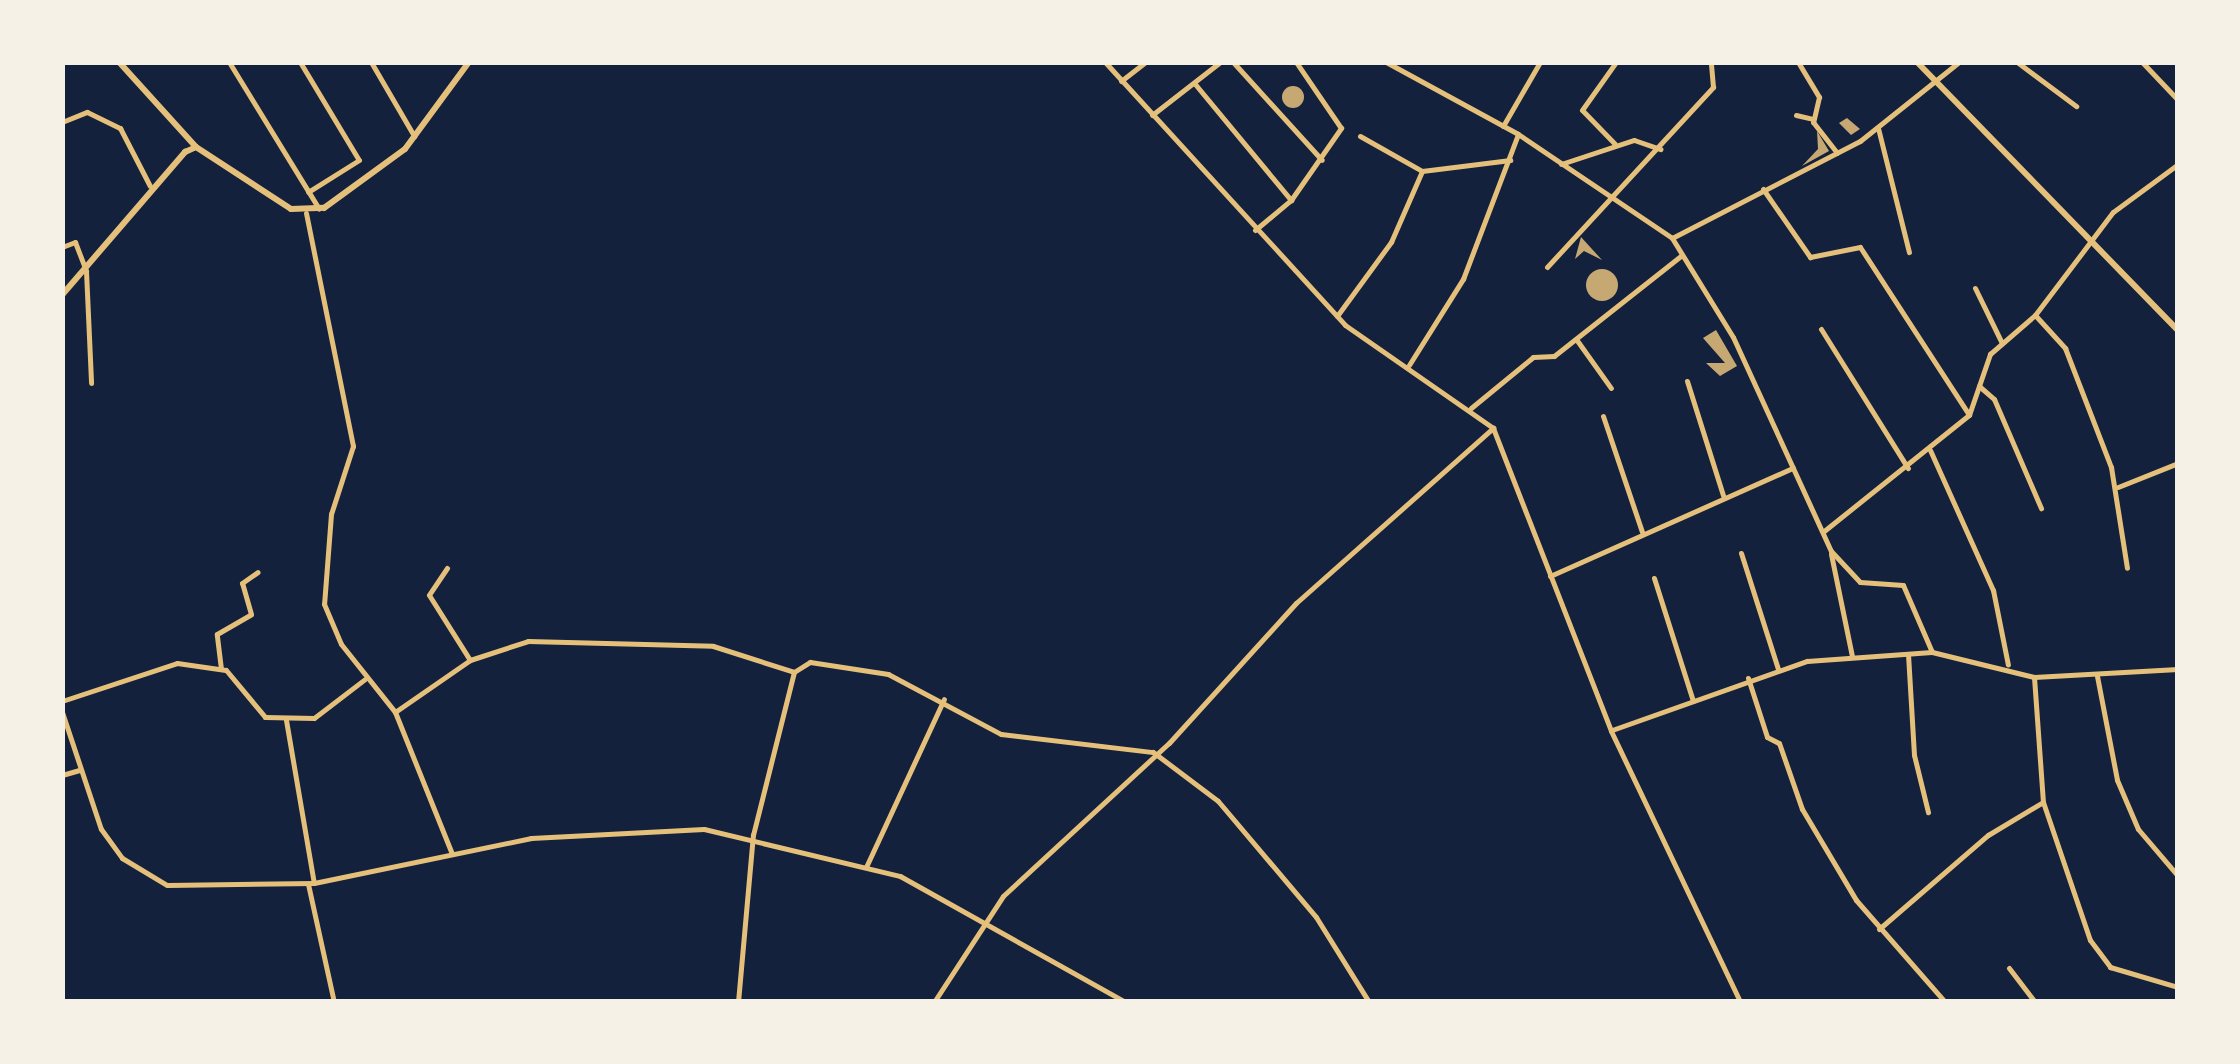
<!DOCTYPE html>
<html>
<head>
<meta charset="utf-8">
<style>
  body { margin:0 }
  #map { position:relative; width:2240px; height:1064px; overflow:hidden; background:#14213d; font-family:"Golos Text",sans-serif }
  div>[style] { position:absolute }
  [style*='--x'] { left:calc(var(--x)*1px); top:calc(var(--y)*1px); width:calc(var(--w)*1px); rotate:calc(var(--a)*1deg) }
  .building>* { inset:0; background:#c6a872 }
  .round { border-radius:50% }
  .minor>* { height:5px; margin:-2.5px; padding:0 2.5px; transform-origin:2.5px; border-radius:2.5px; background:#e5c07b }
  .tertiary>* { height:6px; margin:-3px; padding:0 3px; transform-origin:3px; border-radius:3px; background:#e5c07b }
  .secondary>* { height:6px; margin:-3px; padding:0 3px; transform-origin:3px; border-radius:3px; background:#e5c07b }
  span { translate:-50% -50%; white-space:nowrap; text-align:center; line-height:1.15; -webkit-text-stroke:9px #f6f1e7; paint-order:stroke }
  .frame { position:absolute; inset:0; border:65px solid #f6f1e7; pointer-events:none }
</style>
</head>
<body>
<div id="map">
  <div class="building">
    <div class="round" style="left:1282px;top:86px;width:22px;height:22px"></div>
    <div style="clip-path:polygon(1847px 118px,1860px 129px,1851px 135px,1839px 123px)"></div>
    <div style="clip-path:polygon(1817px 131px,1829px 151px,1802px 166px,1818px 149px)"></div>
    <div style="clip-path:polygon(1581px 237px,1602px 260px,1584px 251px,1575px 259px)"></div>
    <div class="round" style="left:1586px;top:269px;width:32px;height:32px"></div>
    <div style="clip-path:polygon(1716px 330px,1737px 366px,1720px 376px,1706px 363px,1725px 363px,1703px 338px)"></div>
  </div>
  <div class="minor">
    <div style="--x:229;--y:62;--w:172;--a:58.5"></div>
    <div style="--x:300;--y:62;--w:114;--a:59"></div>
    <div style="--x:359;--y:160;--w:60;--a:147.9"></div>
    <div style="--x:371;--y:62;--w:86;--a:59.8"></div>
    <div style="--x:1105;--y:62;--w:356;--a:47.6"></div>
    <div style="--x:1345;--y:325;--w:180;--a:34.8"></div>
    <div style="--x:1493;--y:428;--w:325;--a:68.7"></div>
    <div style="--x:1611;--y:731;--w:300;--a:64.5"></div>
    <div style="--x:1233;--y:62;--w:132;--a:47.8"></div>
    <div style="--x:1386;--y:62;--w:150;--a:28.6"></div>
    <div style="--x:1518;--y:134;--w:186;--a:34"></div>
    <div style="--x:1672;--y:238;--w:116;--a:58.4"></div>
    <div style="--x:1733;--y:337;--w:235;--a:65.4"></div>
    <div style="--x:1831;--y:551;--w:42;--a:46.9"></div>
    <div style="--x:1860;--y:582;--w:43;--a:4"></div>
    <div style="--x:1903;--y:585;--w:73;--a:66.6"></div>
    <div style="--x:1798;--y:62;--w:41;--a:59"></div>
    <div style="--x:1819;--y:97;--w:26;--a:103"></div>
    <div style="--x:1813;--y:122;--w:39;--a:52"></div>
    <div style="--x:2017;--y:62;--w:74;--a:36.7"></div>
    <div style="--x:2142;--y:62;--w:52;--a:46.5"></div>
    <div style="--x:1121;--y:81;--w:31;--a:-38"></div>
    <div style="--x:1195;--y:84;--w:151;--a:50.4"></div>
    <div style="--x:1152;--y:115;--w:86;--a:-37.9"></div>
    <div style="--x:1796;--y:115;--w:17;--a:13"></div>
    <div style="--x:62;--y:122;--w:27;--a:-22"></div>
    <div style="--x:87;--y:112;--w:37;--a:26"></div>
    <div style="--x:120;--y:128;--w:65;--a:62.7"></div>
    <div style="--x:1503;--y:126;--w:74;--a:-60"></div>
    <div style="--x:1878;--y:128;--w:128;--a:76"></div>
    <div style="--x:1360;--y:136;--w:71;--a:29.4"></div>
    <div style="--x:1615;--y:144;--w:47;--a:-134.1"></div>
    <div style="--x:1582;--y:110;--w:59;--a:-54.7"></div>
    <div style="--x:1561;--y:164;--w:77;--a:-18.2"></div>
    <div style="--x:1634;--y:140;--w:28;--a:19"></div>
    <div style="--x:1763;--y:189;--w:83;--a:55.3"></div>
    <div style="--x:1810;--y:257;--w:51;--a:-11.3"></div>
    <div style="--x:1860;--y:247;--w:200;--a:57"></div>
    <div style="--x:306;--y:213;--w:238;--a:78.6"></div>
    <div style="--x:353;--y:446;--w:71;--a:107.9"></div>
    <div style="--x:331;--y:514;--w:90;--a:94.4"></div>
    <div style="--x:324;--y:604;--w:43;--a:67"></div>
    <div style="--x:341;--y:644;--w:87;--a:51.5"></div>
    <div style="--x:395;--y:712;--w:153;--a:68.1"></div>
    <div style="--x:1255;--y:230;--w:47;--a:-39.8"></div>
    <div style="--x:1291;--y:200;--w:88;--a:-55.2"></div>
    <div style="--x:1341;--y:128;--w:80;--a:-124.3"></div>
    <div style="--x:1672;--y:238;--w:212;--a:-27.3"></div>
    <div style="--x:1860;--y:141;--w:127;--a:-38.6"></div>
    <div style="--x:62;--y:247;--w:14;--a:-21"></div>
    <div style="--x:75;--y:242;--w:31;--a:69"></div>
    <div style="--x:86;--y:271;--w:112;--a:87.4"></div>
    <div style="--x:1547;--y:267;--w:245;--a:-47.3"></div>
    <div style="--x:1713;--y:87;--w:25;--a:-95"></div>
    <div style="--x:1975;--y:288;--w:61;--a:63.9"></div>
    <div style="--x:2035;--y:315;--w:45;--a:47.7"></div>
    <div style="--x:2065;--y:348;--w:128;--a:68.9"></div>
    <div style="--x:2111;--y:467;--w:102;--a:81"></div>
    <div style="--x:1337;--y:316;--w:92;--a:-53.9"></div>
    <div style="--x:1391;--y:242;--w:77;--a:-66.4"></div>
    <div style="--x:1422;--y:171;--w:89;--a:-7.1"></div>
    <div style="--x:1821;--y:329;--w:164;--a:58"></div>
    <div style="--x:1576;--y:339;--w:60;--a:54.5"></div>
    <div style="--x:1409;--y:365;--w:102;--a:-57.9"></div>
    <div style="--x:1463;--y:279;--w:155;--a:-69.2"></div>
    <div style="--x:1687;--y:381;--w:120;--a:72.5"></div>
    <div style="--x:1979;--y:386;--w:20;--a:41"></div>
    <div style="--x:1994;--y:399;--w:119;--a:66.7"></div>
    <div style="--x:1471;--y:408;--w:80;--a:-39.4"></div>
    <div style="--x:1533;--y:357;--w:21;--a:-3"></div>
    <div style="--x:1554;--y:356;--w:163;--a:-38.3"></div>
    <div style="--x:1603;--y:416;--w:122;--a:71.4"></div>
    <div style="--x:1930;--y:450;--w:154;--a:65.8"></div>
    <div style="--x:1993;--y:590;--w:76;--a:78.7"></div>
    <div style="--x:2118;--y:487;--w:65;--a:-21.8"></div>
    <div style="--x:1824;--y:531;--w:186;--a:-38.7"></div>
    <div style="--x:1969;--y:415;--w:65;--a:-71"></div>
    <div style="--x:1990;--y:354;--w:60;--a:-40.9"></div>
    <div style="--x:2035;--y:315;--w:129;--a:-52.9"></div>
    <div style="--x:2113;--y:212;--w:81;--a:-36.4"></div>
    <div style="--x:1741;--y:553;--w:122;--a:72.3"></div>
    <div style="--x:1831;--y:554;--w:104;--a:78.4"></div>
    <div style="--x:447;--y:568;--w:32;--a:124"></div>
    <div style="--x:429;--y:595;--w:77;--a:57.8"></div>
    <div style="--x:1550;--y:576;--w:266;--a:-24"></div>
    <div style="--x:1654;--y:578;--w:129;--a:72.4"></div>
    <div style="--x:1908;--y:654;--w:101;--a:86.6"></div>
    <div style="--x:1914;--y:755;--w:59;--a:76.2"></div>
    <div style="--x:221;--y:669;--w:35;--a:-97"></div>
    <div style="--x:217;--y:634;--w:39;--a:-30"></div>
    <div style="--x:251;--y:614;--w:32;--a:-106"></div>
    <div style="--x:242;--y:583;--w:19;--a:-35"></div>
    <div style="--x:2097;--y:676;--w:106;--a:79.1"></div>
    <div style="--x:2117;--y:780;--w:53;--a:66.8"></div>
    <div style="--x:2138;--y:829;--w:62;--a:49.6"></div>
    <div style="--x:2034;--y:677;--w:125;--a:85.9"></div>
    <div style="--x:2043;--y:802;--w:146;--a:71.2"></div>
    <div style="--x:2090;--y:940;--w:34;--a:53"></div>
    <div style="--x:2110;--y:967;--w:71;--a:16.4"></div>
    <div style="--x:1748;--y:678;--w:62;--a:72.1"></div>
    <div style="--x:1767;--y:737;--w:13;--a:27"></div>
    <div style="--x:1779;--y:743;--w:70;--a:70.8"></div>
    <div style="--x:1802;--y:809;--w:106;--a:59.3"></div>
    <div style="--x:1856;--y:900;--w:135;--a:48.9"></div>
    <div style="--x:62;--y:701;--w:121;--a:-18.3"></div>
    <div style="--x:177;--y:663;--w:49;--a:8.1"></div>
    <div style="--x:226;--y:670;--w:61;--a:50.3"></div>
    <div style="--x:265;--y:717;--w:49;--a:1.2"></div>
    <div style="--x:314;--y:718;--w:64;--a:-37.4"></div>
    <div style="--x:62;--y:712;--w:123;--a:71.6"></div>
    <div style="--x:101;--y:829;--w:36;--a:54"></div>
    <div style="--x:122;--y:858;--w:52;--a:31"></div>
    <div style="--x:167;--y:885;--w:147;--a:-0.8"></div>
    <div style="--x:314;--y:883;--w:222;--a:-11.7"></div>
    <div style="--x:531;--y:838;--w:173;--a:-3"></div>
    <div style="--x:704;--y:829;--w:202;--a:13.5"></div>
    <div style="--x:900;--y:876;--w:258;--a:29.2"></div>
    <div style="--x:395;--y:712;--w:91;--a:-34.7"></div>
    <div style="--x:470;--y:660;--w:61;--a:-18.1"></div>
    <div style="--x:528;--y:641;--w:185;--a:1.5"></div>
    <div style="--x:713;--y:646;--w:85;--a:17.8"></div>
    <div style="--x:286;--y:720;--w:165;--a:80.3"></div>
    <div style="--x:1612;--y:730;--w:207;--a:-19.5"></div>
    <div style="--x:1807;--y:661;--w:125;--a:-4.1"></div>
    <div style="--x:1932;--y:652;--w:105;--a:13.8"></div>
    <div style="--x:2034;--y:677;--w:144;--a:-3.2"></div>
    <div style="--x:62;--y:775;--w:19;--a:-16"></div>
    <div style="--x:866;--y:867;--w:185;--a:-65.1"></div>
    <div style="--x:308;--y:884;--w:121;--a:77.6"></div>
    <div style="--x:1879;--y:929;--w:144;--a:-40.8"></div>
    <div style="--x:1988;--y:835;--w:64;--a:-31"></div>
    <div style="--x:2009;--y:968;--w:43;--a:52.6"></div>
    <div style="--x:738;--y:1002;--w:168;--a:-84.9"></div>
    <div style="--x:753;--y:835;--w:168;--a:-75.9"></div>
    <div style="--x:794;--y:672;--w:19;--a:-32"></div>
    <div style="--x:810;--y:662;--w:79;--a:8.7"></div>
    <div style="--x:888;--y:674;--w:128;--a:28"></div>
    <div style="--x:1001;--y:734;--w:153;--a:6.8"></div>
    <div style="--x:1153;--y:752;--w:81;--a:37"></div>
    <div style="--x:1218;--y:801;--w:152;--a:49.8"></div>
    <div style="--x:1316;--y:917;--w:100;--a:58.1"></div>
    <div style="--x:934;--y:1002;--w:126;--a:-56.9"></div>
    <div style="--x:1003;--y:896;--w:226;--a:-42.7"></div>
    <div style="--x:1169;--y:743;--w:189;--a:-47.8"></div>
    <div style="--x:1296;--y:603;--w:264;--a:-41.6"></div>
  </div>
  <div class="tertiary">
    <div style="--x:119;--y:62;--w:115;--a:47.8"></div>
  </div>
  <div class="secondary">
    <div style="--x:1917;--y:62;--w:374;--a:45.8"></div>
    <div style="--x:62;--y:295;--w:189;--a:-49.3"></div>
    <div style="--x:185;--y:152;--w:12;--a:-24"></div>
    <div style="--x:196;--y:147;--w:113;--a:33.1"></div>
    <div style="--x:291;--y:209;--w:33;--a:-2"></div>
    <div style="--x:324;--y:208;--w:100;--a:-36.1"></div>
    <div style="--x:405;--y:149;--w:108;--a:-53.7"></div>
  </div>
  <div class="frame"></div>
</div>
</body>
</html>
